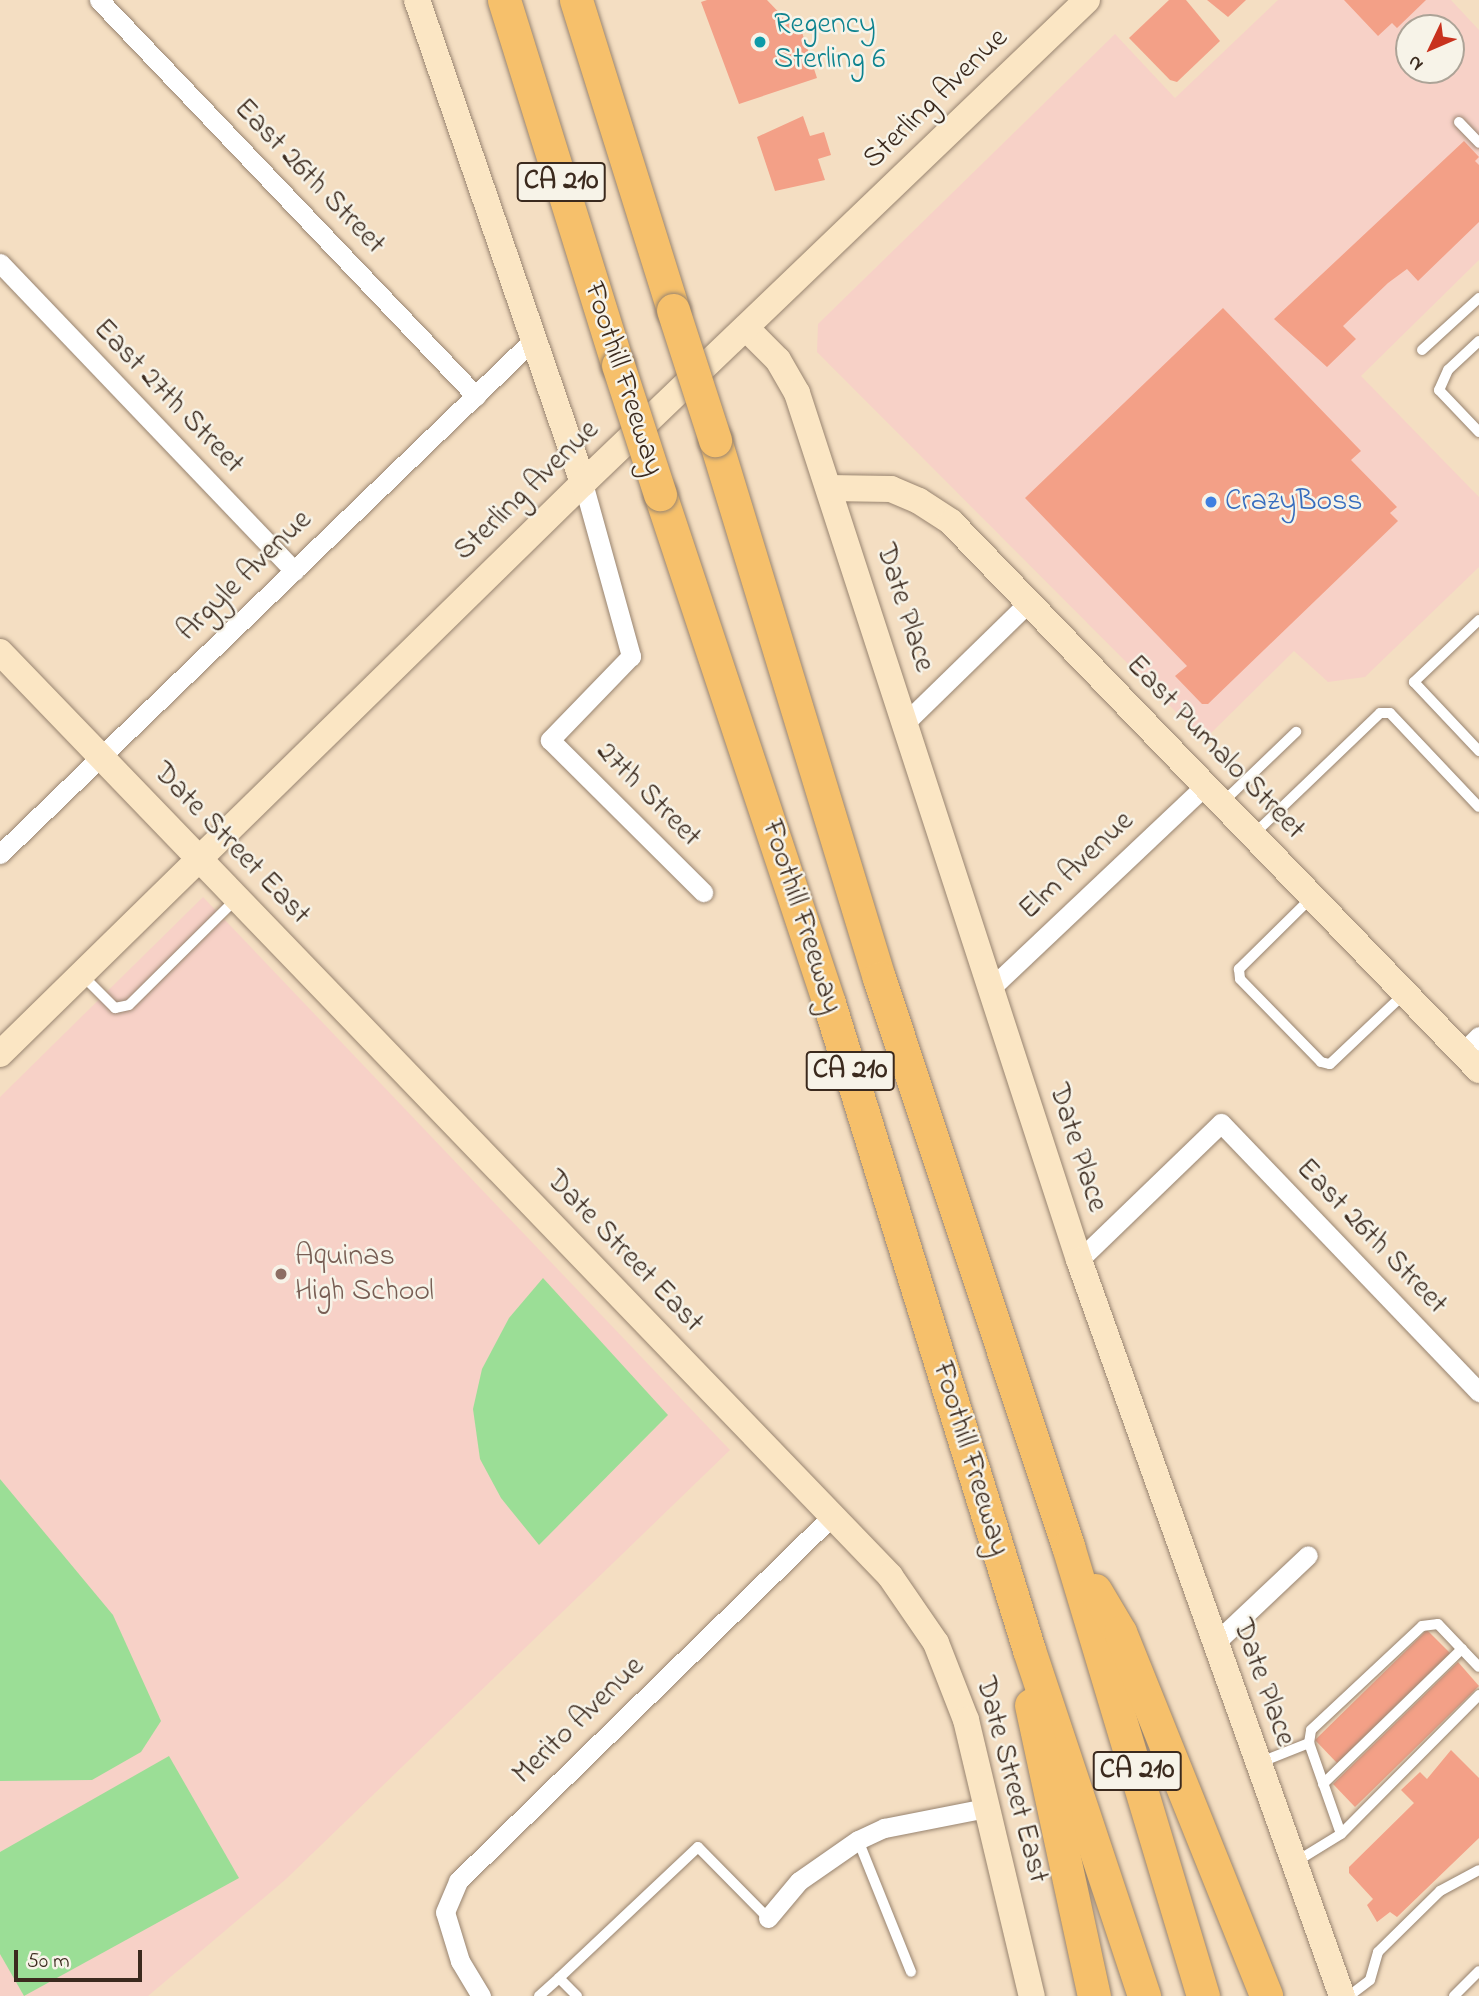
<!DOCTYPE html>
<html>
<head>
<meta charset="utf-8">
<style>
  body { margin:0 }
  #map { position:relative; width:1479px; height:1996px; overflow:hidden; background:#f4dec2; font-family:"Indie Flower",sans-serif }
  div>[style] { position:absolute }
  [style*='--x'] { left:calc(var(--x)*1px); top:calc(var(--y)*1px); width:calc(var(--w)*1px); rotate:calc(var(--a)*1deg) }
  .built>* { inset:0; background:#f7d1c7 }
  .green>* { inset:0; background:#9bde96 }
  .building>* { inset:0; background:#f3a087 }
  .roads { filter:drop-shadow(0 0 2px #988470) drop-shadow(0 0 2px #988470) }
  .lane>* { height:10px; margin:-5px; padding:0 5px; transform-origin:5px; border-radius:5px; background:#fff }
  .street>* { height:19px; margin:-9.5px; padding:0 9.5px; transform-origin:9.5px; border-radius:9.5px; background:#fff }
  .secondary>* { height:26px; margin:-13px; padding:0 13px; transform-origin:13px; border-radius:13px; background:#fbe6c4 }
  .highway>* { height:33px; margin:-16.5px; padding:0 16.5px; transform-origin:16.5px; border-radius:16.5px; background:#f6c06b }
  .bridges { filter:drop-shadow(0 0 2px #988470) drop-shadow(0 0 2px #988470) }
  .highway-bridge>* { height:33px; margin:-16.5px; padding:0 16.5px; transform-origin:16.5px; border-radius:16.5px; background:#f6c06b }
  .dots>* { width:19px; height:19px; translate:-50% -50%; box-sizing:border-box; border:4px solid #f7f3e8; border-radius:50% }
  span { translate:-50% -50%; white-space:nowrap; text-align:center; line-height:1.15; -webkit-text-stroke:5px #f7f3e8; paint-order:stroke }
  .shield-label span { padding:2px 5px; background:#f7f3e8; border:2px solid; border-radius:5px; -webkit-text-stroke-width:0 }
  .shield-label { font-size:28px; color:#3b2a1e; font-weight:700 }
  .culture-label { font-size:30px; color:#0d838f }
  .left { translate:0 -50%; text-align:left }
  .street-label { font-size:30px; color:#3b2a1e }
  .shop-label { font-size:30px; color:#366cbe }
  .education-label { font-size:30px; color:#785e54 }
  .north { position:absolute; left:1395px; top:14px; width:70px; height:70px; box-sizing:border-box; background:#f7f3e8; border:2px solid #aca397; border-radius:50%; rotate:226deg; font-size:19px; font-weight:700; line-height:28px; text-align:center; color:#3b2a1e }
  .north::after { content:''; display:block; margin:auto; width:24px; height:32px; background:#c8321e; clip-path:polygon(50% 0,100% 100%,50% 72%,0 100%) }
  .scale { position:absolute; left:14px; top:1950px; width:128px; height:32px; box-sizing:border-box; border:4px solid #3b2a1e; border-top:0; padding-left:9px; font-size:21px; line-height:24px; white-space:nowrap; color:#3b2a1e; -webkit-text-stroke:5px #f7f3e8; paint-order:stroke }
</style>
</head>
<body>
<div id="map">
  <div class="built">
    <div style="clip-path:polygon(evenodd,1278px 0,1451px 0,1479px 30px,1479px 260px,1361px 376px,1479px 497px,1479px 567px,1365px 677px,1328px 682px,1294px 651px,1204px 740px,817px 352px,818px 324px,1115px 34px,1175px 98px,1278px 0,1409px 28px,1451px 28px,1451px 70px,1409px 70px,1409px 28px)"></div>
    <div style="clip-path:polygon(203px 897px,730px 1450px,285px 1880px,148px 1996px,0 1996px,0 1097px)"></div>
  </div>
  <div class="green">
    <div style="clip-path:polygon(543px 1278px,668px 1415px,539px 1545px,501px 1498px,480px 1459px,473px 1409px,482px 1369px,509px 1318px)"></div>
    <div style="clip-path:polygon(0 1479px,113px 1615px,161px 1721px,141px 1752px,92px 1780px,0 1781px)"></div>
    <div style="clip-path:polygon(169px 1756px,239px 1878px,24px 1996px,0 1954px,0 1852px)"></div>
  </div>
  <div class="building">
    <div style="clip-path:polygon(707px 0,767px 0,790px 24px,797px 17px,817px 78px,739px 104px,701px 2px)"></div>
    <div style="clip-path:polygon(1169px 0,1186px 0,1220px 41px,1177px 82px,1170px 80px,1129px 38px)"></div>
    <div style="clip-path:polygon(1207px 0,1246px 0,1228px 17px)"></div>
    <div style="clip-path:polygon(1344px 0,1426px 0,1397px 28px,1392px 23px,1378px 36px)"></div>
    <div style="clip-path:polygon(803px 116px,810px 136px,824px 132px,831px 155px,818px 159px,825px 180px,775px 191px,757px 137px)"></div>
    <div style="clip-path:polygon(1464px 141px,1479px 157px,1475px 161px,1479px 165px,1479px 222px,1418px 281px,1407px 269px,1388px 283px,1343px 326px,1356px 339px,1327px 367px,1274px 319px)"></div>
    <div style="clip-path:polygon(1223px 308px,1361px 451px,1351px 460px,1397px 507px,1390px 513px,1398px 521px,1208px 704px,1202px 704px,1175px 676px,1187px 666px,1025px 498px)"></div>
    <div style="clip-path:polygon(1427px 1630px,1450px 1653px,1337px 1763px,1315px 1740px)"></div>
    <div style="clip-path:polygon(1458px 1662px,1479px 1686px,1355px 1807px,1333px 1784px)"></div>
    <div style="clip-path:polygon(1451px 1750px,1479px 1778px,1479px 1838px,1397px 1917px,1390px 1912px,1377px 1922px,1367px 1905px,1373px 1899px,1349px 1873px,1349px 1867px,1414px 1803px,1401px 1790px,1420px 1772px,1427px 1779px)"></div>
  </div>
  <div class="roads">
    <div class="lane">
      <div style="--x:1459;--y:122;--w:29;--a:46"></div>
      <div style="--x:1479;--y:341;--w:42;--a:136.9"></div>
      <div style="--x:1448;--y:370;--w:22;--a:114"></div>
      <div style="--x:1439;--y:390;--w:58;--a:46.4"></div>
      <div style="--x:1422;--y:350;--w:77;--a:-42.4"></div>
      <div style="--x:1479;--y:620;--w:90;--a:136.4"></div>
      <div style="--x:1414;--y:682;--w:95;--a:46.7"></div>
      <div style="--x:1222;--y:803;--w:103;--a:-43.8"></div>
      <div style="--x:1253;--y:835;--w:176;--a:-43.8"></div>
      <div style="--x:1380;--y:713;--w:10;--a:0"></div>
      <div style="--x:1390;--y:713;--w:129;--a:46.6"></div>
      <div style="--x:1312;--y:897;--w:103;--a:135.4"></div>
      <div style="--x:1239;--y:969;--w:10;--a:84"></div>
      <div style="--x:1240;--y:979;--w:116;--a:45.7"></div>
      <div style="--x:1321;--y:1062;--w:9;--a:13"></div>
      <div style="--x:1330;--y:1064;--w:103;--a:-43.4"></div>
      <div style="--x:82;--y:975;--w:47;--a:45"></div>
      <div style="--x:115;--y:1008;--w:14;--a:-12"></div>
      <div style="--x:129;--y:1005;--w:151;--a:-44.7"></div>
      <div style="--x:1309;--y:1743;--w:13;--a:-81"></div>
      <div style="--x:1311;--y:1730;--w:152;--a:-43.1"></div>
      <div style="--x:1422;--y:1626;--w:16;--a:-7"></div>
      <div style="--x:1438;--y:1624;--w:59;--a:46.4"></div>
      <div style="--x:1261;--y:1762;--w:52;--a:-21.6"></div>
      <div style="--x:1309;--y:1743;--w:96;--a:70.6"></div>
      <div style="--x:1341;--y:1834;--w:52;--a:148.5"></div>
      <div style="--x:1323;--y:1784;--w:194;--a:-44.2"></div>
      <div style="--x:1341;--y:1834;--w:196;--a:-45.2"></div>
      <div style="--x:858;--y:1840;--w:142;--a:68.1"></div>
      <div style="--x:539;--y:1996;--w:27;--a:-42"></div>
      <div style="--x:577;--y:1996;--w:25;--a:-135"></div>
      <div style="--x:559;--y:1978;--w:191;--a:-43.3"></div>
      <div style="--x:698;--y:1847;--w:100;--a:45.4"></div>
      <div style="--x:1349;--y:1996;--w:26;--a:-37"></div>
      <div style="--x:1370;--y:1980;--w:29;--a:-74"></div>
      <div style="--x:1378;--y:1952;--w:87;--a:-44.5"></div>
      <div style="--x:1440;--y:1891;--w:44;--a:-28.3"></div>
      <div style="--x:1454;--y:1996;--w:35;--a:-45"></div>
    </div>
    <div class="street">
      <div style="--x:99;--y:0;--w:547;--a:46.41"></div>
      <div style="--x:0;--y:263;--w:426;--a:46.3"></div>
      <div style="--x:583;--y:483;--w:180;--a:74.5"></div>
      <div style="--x:631;--y:656;--w:117;--a:134"></div>
      <div style="--x:550;--y:740;--w:216;--a:44.8"></div>
      <div style="--x:907;--y:721;--w:170;--a:-44.3"></div>
      <div style="--x:0;--y:854;--w:738;--a:-43.96"></div>
      <div style="--x:990;--y:989;--w:296;--a:-43.4"></div>
      <div style="--x:1462;--y:1053;--w:24;--a:-45"></div>
      <div style="--x:1079;--y:1260;--w:197;--a:-44"></div>
      <div style="--x:1221;--y:1123;--w:373;--a:46.2"></div>
      <div style="--x:1214;--y:1644;--w:129;--a:-43.4"></div>
      <div style="--x:768;--y:1918;--w:48;--a:-50"></div>
      <div style="--x:799;--y:1881;--w:72;--a:-34.8"></div>
      <div style="--x:858;--y:1840;--w:29;--a:-25"></div>
      <div style="--x:884;--y:1828;--w:104;--a:-11.1"></div>
      <div style="--x:481;--y:1996;--w:41;--a:-121"></div>
      <div style="--x:460;--y:1961;--w:51;--a:-107"></div>
      <div style="--x:445;--y:1912;--w:34;--a:-67"></div>
      <div style="--x:458;--y:1881;--w:523;--a:-44.3"></div>
    </div>
    <div class="secondary">
      <div style="--x:417;--y:0;--w:511;--a:71.03"></div>
      <div style="--x:746;--y:328;--w:45;--a:45"></div>
      <div style="--x:778;--y:360;--w:38;--a:60"></div>
      <div style="--x:797;--y:393;--w:912;--a:71.98"></div>
      <div style="--x:1079;--y:1260;--w:782;--a:70.34"></div>
      <div style="--x:829;--y:488;--w:62;--a:0.9"></div>
      <div style="--x:891;--y:489;--w:30;--a:23"></div>
      <div style="--x:919;--y:501;--w:38;--a:33"></div>
      <div style="--x:951;--y:522;--w:761;--a:46.06"></div>
      <div style="--x:0;--y:652;--w:1283;--a:46.07"></div>
      <div style="--x:890;--y:1576;--w:81;--a:55.5"></div>
      <div style="--x:936;--y:1643;--w:83;--a:68.7"></div>
      <div style="--x:966;--y:1720;--w:284;--a:76.6"></div>
      <div style="--x:0;--y:1054;--w:816;--a:-44.4"></div>
      <div style="--x:583;--y:483;--w:698;--a:-43.78"></div>
    </div>
    <div class="highway">
      <div style="--x:504;--y:0;--w:382;--a:72.7"></div>
      <div style="--x:576;--y:0;--w:325;--a:72.6"></div>
      <div style="--x:715;--y:440;--w:562;--a:73.05"></div>
      <div style="--x:879;--y:978;--w:599;--a:71.6"></div>
      <div style="--x:1068;--y:1546;--w:470;--a:73.3"></div>
      <div style="--x:660;--y:494;--w:536;--a:71.63"></div>
      <div style="--x:829;--y:1003;--w:677;--a:72.82"></div>
      <div style="--x:1029;--y:1650;--w:365;--a:71.6"></div>
      <div style="--x:1095;--y:1590;--w:49;--a:59.2"></div>
      <div style="--x:1120;--y:1632;--w:392;--a:68.1"></div>
      <div style="--x:1031;--y:1705;--w:298;--a:77.8"></div>
    </div>
  </div>
  <div class="bridges">
    <div class="highway-bridge">
      <div style="--x:673;--y:310;--w:137;--a:72.1"></div>
      <div style="--x:618;--y:365;--w:136;--a:72"></div>
    </div>
  </div>
  <div class="dots">
    <div style="left:760px;top:42px;background:#0f9aa8"></div>
    <div style="left:1211px;top:502px;background:#3f7fe0"></div>
    <div style="left:281px;top:1274px;background:#8d6e63"></div>
  </div>
  <div class="shield-label">
    <span style="left:561px;top:182px">CA 210</span>
    <span style="left:850px;top:1071px">CA 210</span>
    <span style="left:1137px;top:1771px">CA 210</span>
  </div>
  <div class="culture-label">
    <span class="left" style="left:774px;top:42px">Regency<br>Sterling 6</span>
  </div>
  <div class="street-label">
    <span style="left:936px;top:99px;rotate:-44deg">Sterling Avenue</span>
    <span style="left:309px;top:177px;rotate:46deg">East 26th Street</span>
    <span style="left:623px;top:379px;rotate:72deg">Foothill Freeway</span>
    <span style="left:168px;top:397px;rotate:46deg">East 27th Street</span>
    <span style="left:527px;top:491px;rotate:-44deg">Sterling Avenue</span>
    <span style="left:245px;top:576px;rotate:-44deg">Argyle Avenue</span>
    <span style="left:904px;top:608px;rotate:72deg">Date Place</span>
    <span style="left:1215px;top:748px;rotate:46deg">East Pumalo Street</span>
    <span style="left:648px;top:795px;rotate:45deg">27th Street</span>
    <span style="left:231px;top:844px;rotate:46deg">Date Street East</span>
    <span style="left:1077px;top:866px;rotate:-43deg">Elm Avenue</span>
    <span style="left:801px;top:917px;rotate:72deg">Foothill Freeway</span>
    <span style="left:1077px;top:1148px;rotate:72deg">Date Place</span>
    <span style="left:1371px;top:1237px;rotate:46deg">East 26th Street</span>
    <span style="left:624px;top:1252px;rotate:46deg">Date Street East</span>
    <span style="left:970px;top:1459px;rotate:73deg">Foothill Freeway</span>
    <span style="left:1263px;top:1683px;rotate:70deg">Date Place</span>
    <span style="left:579px;top:1721px;rotate:-44deg">Merito Avenue</span>
    <span style="left:1011px;top:1780px;rotate:75deg">Date Street East</span>
  </div>
  <div class="shop-label">
    <span class="left" style="left:1225px;top:502px">CrazyBoss</span>
  </div>
  <div class="education-label">
    <span class="left" style="left:295px;top:1274px">Aquinas<br>High School</span>
  </div>
  <div class="north">N</div>
  <div class="scale">50 m</div>
</div>
</body>
</html>
